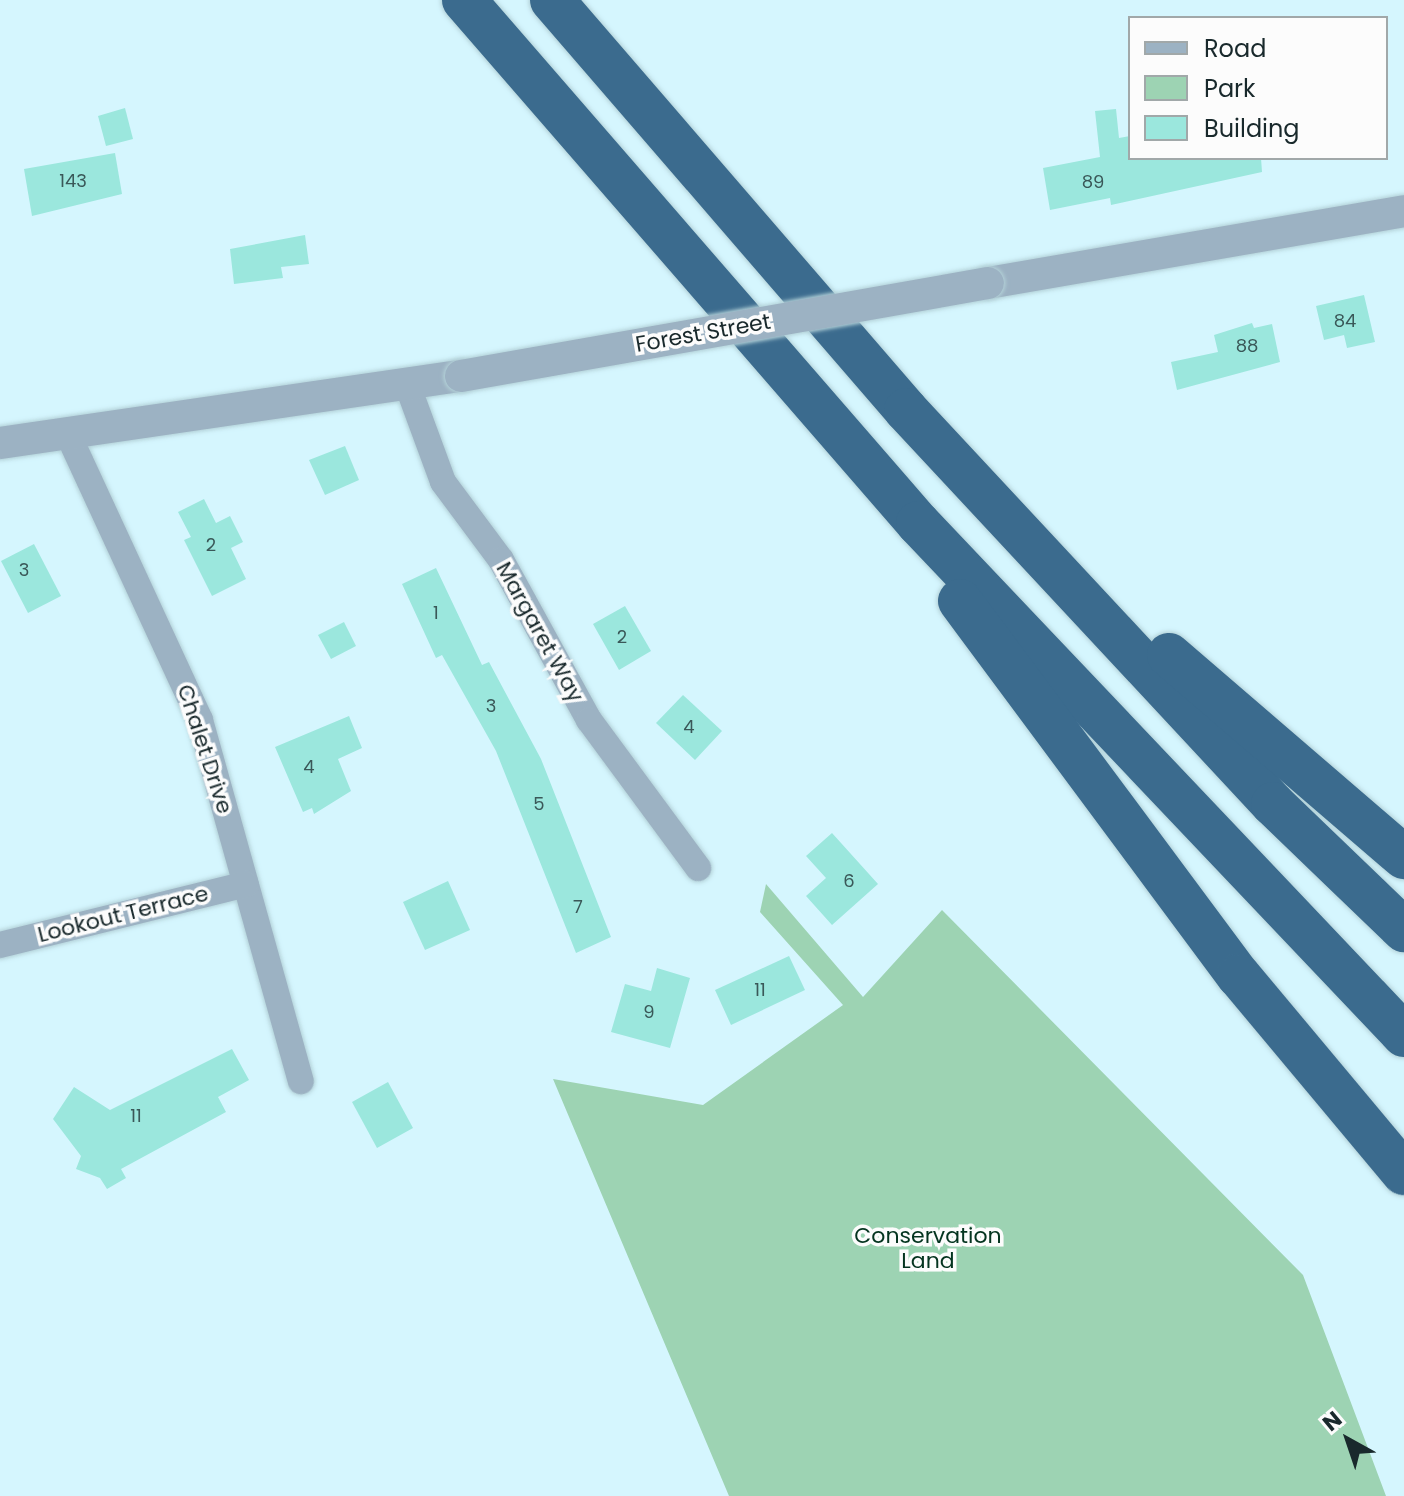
<!DOCTYPE html>
<html>
<head>
<meta charset="utf-8">
<style>
  body { margin:0 }
  #map { position:relative; width:1404px; height:1496px; overflow:hidden; background:#d5f6fe; font-family:Poppins,sans-serif }
  div>[style] { position:absolute }
  [style*='--x'] { left:calc(var(--x)*1px); top:calc(var(--y)*1px); width:calc(var(--w)*1px); rotate:calc(var(--a)*1deg) }
  .green>* { inset:0; background:#9dd3b3 }
  .building>* { inset:0; background:#9be7dd }
  .roads { filter:drop-shadow(0 0 2px #b3d1d8) drop-shadow(0 0 2px #b3d1d8) }
  .minor>* { height:26px; margin:-13px; padding:0 13px; transform-origin:13px; border-radius:13px; background:#9cb2c3 }
  .tertiary>* { height:32px; margin:-16px; padding:0 16px; transform-origin:16px; border-radius:16px; background:#9cb2c3 }
  .motorway>* { height:44px; margin:-22px; padding:0 22px; transform-origin:22px; border-radius:22px; background:#3b6b8e }
  .bridges { filter:drop-shadow(0 0 2px #b3d1d8) drop-shadow(0 0 2px #b3d1d8) }
  .tertiary-bridge>* { height:32px; margin:-16px; padding:0 16px; transform-origin:16px; border-radius:16px; background:#9cb2c3 }
  span { translate:-50% -50%; white-space:nowrap; text-align:center; line-height:1.15; -webkit-text-stroke:7px #fcfcfc; paint-order:stroke }
  .number-label { font-size:18px; color:#3a5858 }
  .number-label span { -webkit-text-stroke-width:0 }
  .street-label { font-size:22px; color:#19292c }
  .park-label { font-size:22px; color:#04341f }
  .legend { position:absolute; left:1128px; top:16px; width:260px; height:144px; box-sizing:border-box; background:#fcfcfc; border:2px solid #a1a8a9; margin:0; padding:10px 14px; list-style:none; font-size:24px; color:#19292c }
  .legend li { display:flex; align-items:center; gap:16px; height:40px }
  .legend b { width:40px; border:2px solid #a1a8a9 }
  .north { position:absolute; left:1308px; top:1400px; width:80px; height:80px; -webkit-text-stroke:6px #fcfcfc; paint-order:stroke; rotate:320deg; font-size:22px; font-weight:700; line-height:32px; text-align:center; color:#19292c }
  .north::after { content:''; display:block; margin:auto; width:28px; height:36px; background:#19292c; clip-path:polygon(50% 0,100% 100%,50% 72%,0 100%) }
</style>
</head>
<body>
<div id="map">
  <div class="green">
    <div style="clip-path:polygon(766px 884px,863px 997px,942px 910px,1303px 1275px,1386px 1496px,729px 1496px,553px 1079px,703px 1105px,843px 1005px,760px 912px)"></div>
  </div>
  <div class="building">
    <div style="clip-path:polygon(125px 108px,133px 139px,106px 146px,98px 116px)"></div>
    <div style="clip-path:polygon(1116px 109px,1119px 138px,1130px 136px,1130px 158px,1261px 158px,1262px 172px,1111px 205px,1110px 198px,1050px 210px,1043px 168px,1100px 157px,1095px 111px)"></div>
    <div style="clip-path:polygon(115px 153px,122px 194px,32px 216px,24px 169px)"></div>
    <div style="clip-path:polygon(305px 235px,309px 264px,281px 267px,283px 278px,234px 284px,230px 249px)"></div>
    <div style="clip-path:polygon(1364px 295px,1375px 342px,1347px 348px,1344px 335px,1324px 340px,1316px 306px)"></div>
    <div style="clip-path:polygon(1252px 323px,1254px 328px,1272px 324px,1280px 362px,1177px 390px,1171px 362px,1218px 352px,1214px 335px)"></div>
    <div style="clip-path:polygon(345px 446px,359px 480px,325px 495px,309px 460px)"></div>
    <div style="clip-path:polygon(204px 499px,216px 523px,230px 516px,243px 542px,231px 548px,246px 579px,212px 596px,184px 540px,191px 537px,178px 512px)"></div>
    <div style="clip-path:polygon(34px 544px,61px 596px,28px 613px,1px 561px)"></div>
    <div style="clip-path:polygon(436px 568px,482px 665px,489px 662px,541px 759px,611px 937px,576px 953px,496px 751px,442px 655px,436px 658px,402px 584px)"></div>
    <div style="clip-path:polygon(625px 606px,651px 651px,619px 670px,593px 624px)"></div>
    <div style="clip-path:polygon(344px 622px,356px 646px,331px 659px,318px 635px)"></div>
    <div style="clip-path:polygon(683px 695px,722px 731px,695px 760px,656px 723px)"></div>
    <div style="clip-path:polygon(349px 716px,362px 748px,338px 759px,351px 791px,314px 814px,312px 808px,303px 812px,275px 747px)"></div>
    <div style="clip-path:polygon(832px 833px,878px 884px,832px 925px,806px 896px,826px 878px,806px 856px)"></div>
    <div style="clip-path:polygon(448px 881px,470px 930px,425px 950px,403px 902px)"></div>
    <div style="clip-path:polygon(789px 956px,805px 990px,731px 1025px,715px 990px)"></div>
    <div style="clip-path:polygon(657px 968px,690px 978px,670px 1048px,611px 1032px,625px 984px,651px 991px)"></div>
    <div style="clip-path:polygon(232px 1049px,249px 1080px,218px 1097px,226px 1112px,121px 1169px,126px 1178px,107px 1189px,100px 1178px,76px 1169px,81px 1156px,53px 1119px,74px 1087px,110px 1110px)"></div>
    <div style="clip-path:polygon(388px 1082px,413px 1128px,377px 1148px,352px 1102px)"></div>
  </div>
  <div class="roads">
    <div class="minor">
      <div style="--x:407;--y:384;--w:104;--a:69.8"></div>
      <div style="--x:443;--y:482;--w:97;--a:53.4"></div>
      <div style="--x:501;--y:560;--w:183;--a:61.2"></div>
      <div style="--x:589;--y:720;--w:184;--a:53.6"></div>
      <div style="--x:67;--y:432;--w:317;--a:65.2"></div>
      <div style="--x:200;--y:720;--w:375;--a:74.4"></div>
      <div style="--x:0;--y:945;--w:253;--a:-13.9"></div>
    </div>
    <div class="tertiary">
      <div style="--x:988;--y:283;--w:422;--a:-9.8"></div>
      <div style="--x:0;--y:443;--w:466;--a:-8.3"></div>
    </div>
    <div class="motorway">
      <div style="--x:464;--y:0;--w:693;--a:49.04"></div>
      <div style="--x:918;--y:523;--w:706;--a:46.49"></div>
      <div style="--x:552;--y:0;--w:542;--a:49.19"></div>
      <div style="--x:906;--y:410;--w:538;--a:47.03"></div>
      <div style="--x:1273;--y:804;--w:182;--a:43.9"></div>
      <div style="--x:960;--y:601;--w:467;--a:53.4"></div>
      <div style="--x:1239;--y:976;--w:257;--a:50.1"></div>
      <div style="--x:1169;--y:655;--w:310;--a:40.7"></div>
    </div>
  </div>
  <div class="bridges">
    <div class="tertiary-bridge">
      <div style="--x:461;--y:376;--w:535;--a:-10.01"></div>
    </div>
  </div>
  <div class="number-label">
    <span style="left:73px;top:181px">143</span>
    <span style="left:1093px;top:182px">89</span>
    <span style="left:1345px;top:321px">84</span>
    <span style="left:1247px;top:346px">88</span>
    <span style="left:211px;top:545px">2</span>
    <span style="left:24px;top:570px">3</span>
    <span style="left:436px;top:613px">1</span>
    <span style="left:622px;top:637px">2</span>
    <span style="left:491px;top:706px">3</span>
    <span style="left:689px;top:727px">4</span>
    <span style="left:309px;top:767px">4</span>
    <span style="left:539px;top:804px">5</span>
    <span style="left:849px;top:881px">6</span>
    <span style="left:578px;top:907px">7</span>
    <span style="left:760px;top:990px">11</span>
    <span style="left:649px;top:1012px">9</span>
    <span style="left:136px;top:1116px">11</span>
  </div>
  <div class="street-label">
    <span style="left:703px;top:333px;rotate:-10deg">Forest Street</span>
    <span style="left:540px;top:632px;rotate:61deg">Margaret Way</span>
    <span style="left:205px;top:749px;rotate:72deg">Chalet Drive</span>
    <span style="left:123px;top:914px;rotate:-14deg">Lookout Terrace</span>
  </div>
  <div class="park-label">
    <span style="left:928px;top:1248px">Conservation<br>Land</span>
  </div>
  <ul class="legend">
  <li><b style="height:10px;background:#9cb2c3"></b>Road</li>
  <li><b style="height:22px;background:#9dd3b3"></b>Park</li>
  <li><b style="height:22px;background:#9be7dd"></b>Building</li>
  </ul>
  <div class="north">N</div>
</div>
</body>
</html>
